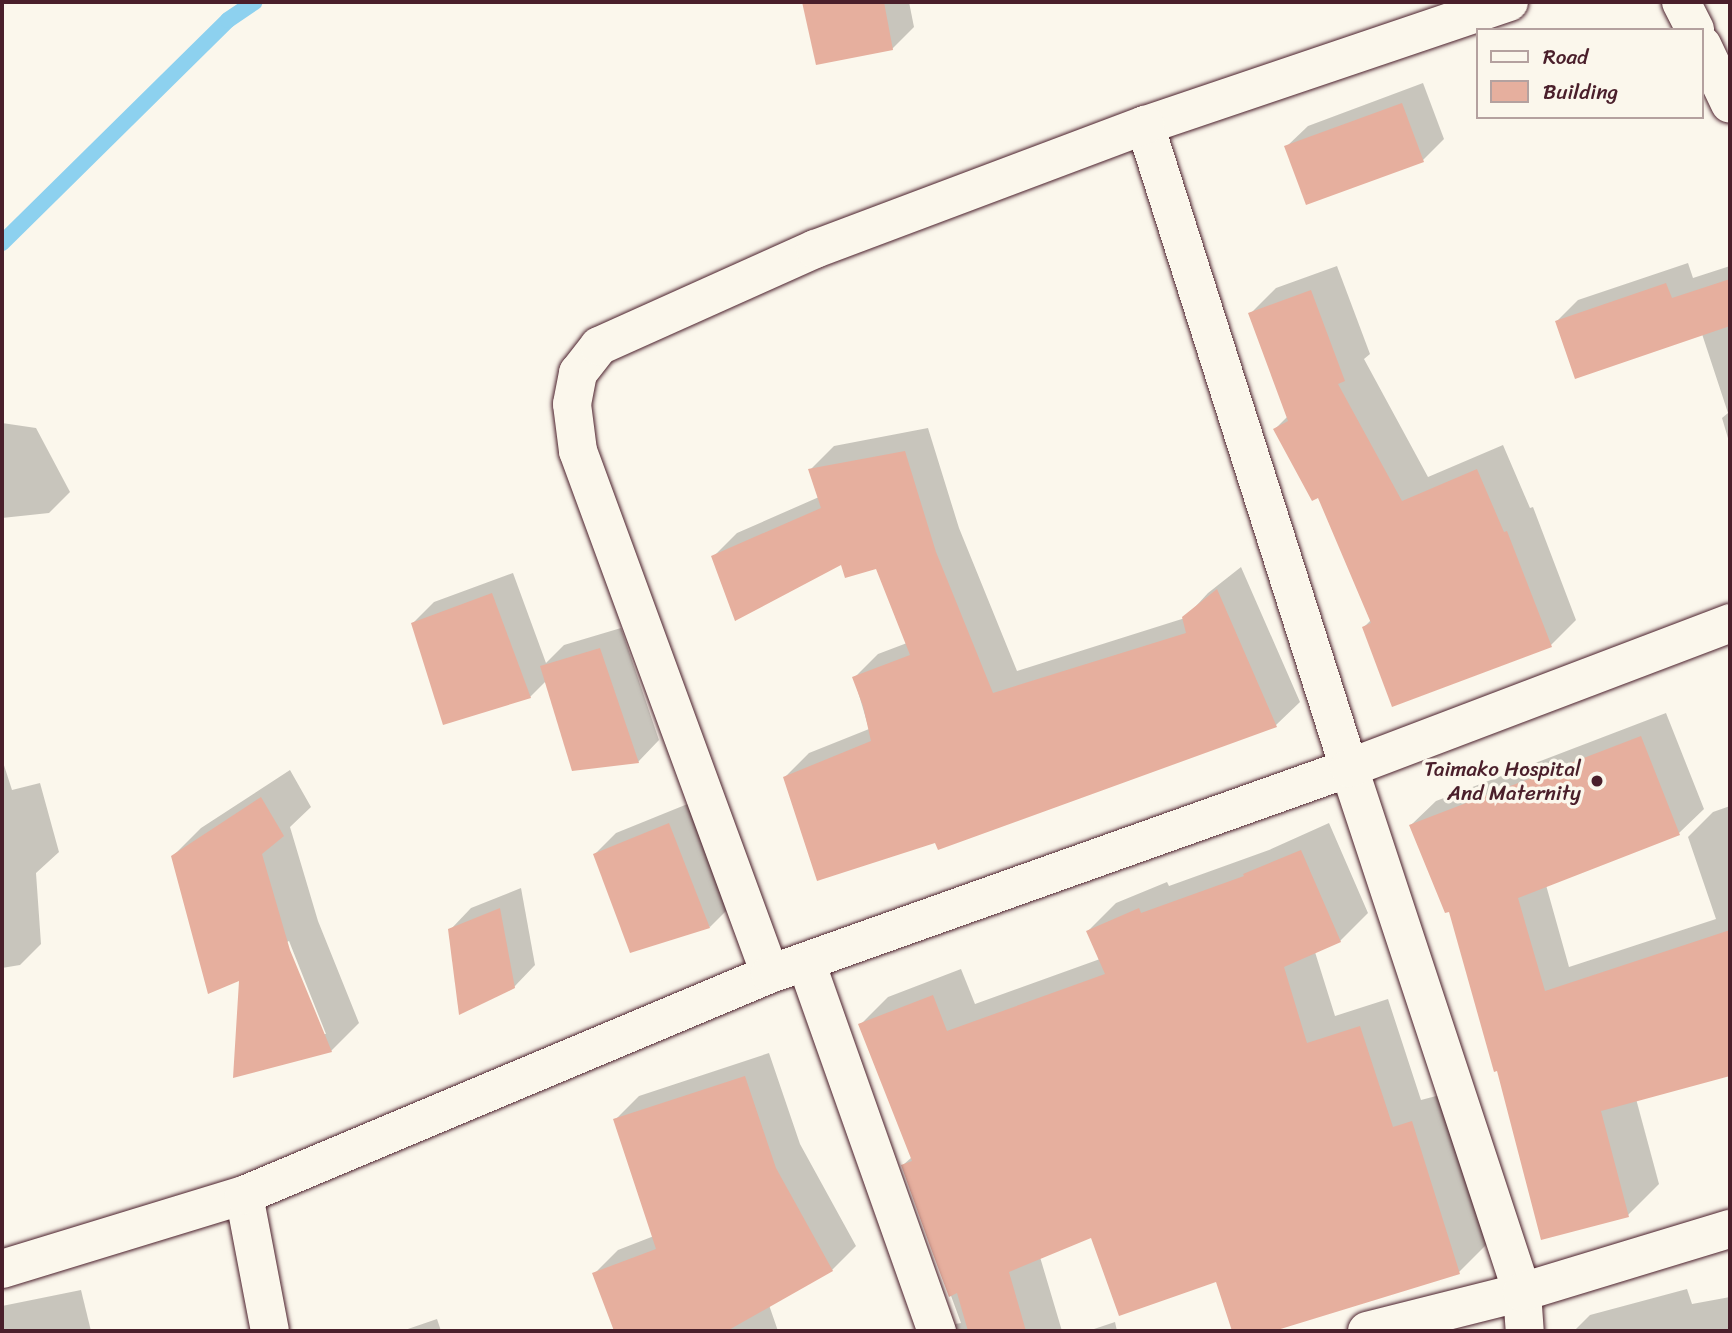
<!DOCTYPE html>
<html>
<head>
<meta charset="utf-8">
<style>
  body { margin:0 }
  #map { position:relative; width:1732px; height:1333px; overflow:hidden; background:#fbf7ec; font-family:Sriracha,sans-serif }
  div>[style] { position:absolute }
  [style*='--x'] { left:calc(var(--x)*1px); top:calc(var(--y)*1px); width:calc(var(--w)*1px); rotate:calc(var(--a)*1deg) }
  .shadow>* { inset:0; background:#0003 }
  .stream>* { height:16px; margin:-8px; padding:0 8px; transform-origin:8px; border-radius:8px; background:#8dd1ef }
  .building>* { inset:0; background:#e6af9e }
  .roads { filter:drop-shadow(0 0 2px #4a1f2b) drop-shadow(0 0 2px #4a1f2b) }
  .minor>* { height:38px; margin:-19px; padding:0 19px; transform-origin:19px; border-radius:19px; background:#fbf7ec }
  .major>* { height:38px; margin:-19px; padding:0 19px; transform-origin:19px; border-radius:19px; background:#fbf7ec }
  .dots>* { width:19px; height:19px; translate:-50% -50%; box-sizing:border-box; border:4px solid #fbf7ec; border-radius:50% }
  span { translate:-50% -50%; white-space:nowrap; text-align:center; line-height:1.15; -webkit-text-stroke:7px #fbf7ec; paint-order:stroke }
  .poi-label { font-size:21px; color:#4a1f2b }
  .right { translate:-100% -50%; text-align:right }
  .frame { position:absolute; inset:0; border:4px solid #4a1f2b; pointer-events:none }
  .legend { position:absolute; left:1476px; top:28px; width:228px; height:91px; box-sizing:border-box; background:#fbf7ec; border:2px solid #b4a19f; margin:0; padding:9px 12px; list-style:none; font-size:21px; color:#4a1f2b }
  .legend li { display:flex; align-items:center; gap:14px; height:35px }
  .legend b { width:35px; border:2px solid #b4a19f }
</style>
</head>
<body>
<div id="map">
  <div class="shadow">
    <div style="clip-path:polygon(803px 2px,909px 2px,914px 27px,892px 49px,817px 63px)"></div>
    <div style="clip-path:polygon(1423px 83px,1444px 139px,1423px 160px,1286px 147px,1308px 126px)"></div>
    <div style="clip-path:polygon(1688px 263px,1693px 278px,1730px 266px,1730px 445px,1722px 418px,1728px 413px,1702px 334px,1557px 321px,1578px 300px)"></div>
    <div style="clip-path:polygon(1337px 266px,1370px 354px,1364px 359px,1428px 477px,1503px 445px,1530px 508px,1533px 507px,1576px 620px,1551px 645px,1364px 627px,1371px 620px,1318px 495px,1275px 429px,1288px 416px,1250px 314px,1276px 288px)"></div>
    <div style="clip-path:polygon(2px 423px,36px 428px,70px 492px,49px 513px,2px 518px)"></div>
    <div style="clip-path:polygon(928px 428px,959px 528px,1017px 671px,1185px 618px,1208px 593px,1241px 567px,1300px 702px,1276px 725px,936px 841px,785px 777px,809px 753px,869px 729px,854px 678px,878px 654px,907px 643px,877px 567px,713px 557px,737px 533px,819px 497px,810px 470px,834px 446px)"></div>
    <div style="clip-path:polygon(513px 573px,546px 663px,564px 645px,621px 628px,659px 740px,638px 762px,547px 680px,530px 697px,413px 623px,434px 602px)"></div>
    <div style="clip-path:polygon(1666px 713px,1704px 809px,1679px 833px,1546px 885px,1569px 967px,1716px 919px,1688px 837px,1713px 812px,1730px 806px,1730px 969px,1490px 1051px,1450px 909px,1411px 825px,1436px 801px)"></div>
    <div style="clip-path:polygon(2px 759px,12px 790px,40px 783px,59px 852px,36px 873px,41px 944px,20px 965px,2px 968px)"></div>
    <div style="clip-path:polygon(evenodd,290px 770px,311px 807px,290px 827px,318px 921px,359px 1023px,331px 1051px,241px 978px,172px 857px,201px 828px,290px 770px,289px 941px,326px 1034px,323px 1034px,285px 943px,289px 941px)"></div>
    <div style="clip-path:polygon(690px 803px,731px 906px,710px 927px,595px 854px,616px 833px)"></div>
    <div style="clip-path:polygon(1329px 823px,1368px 913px,1340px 941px,1315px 952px,1335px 1016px,1388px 999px,1421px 1100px,1440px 1095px,1487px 1244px,1459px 1272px,1268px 1331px,1233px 1331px,1217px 1280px,1092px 1236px,1040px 1257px,1062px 1331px,915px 1331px,961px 1323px,903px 1165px,912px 1157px,860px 1025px,888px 997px,961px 969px,975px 1004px,1100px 959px,1088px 931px,1116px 903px,1167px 882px,1169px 886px,1269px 850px)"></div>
    <div style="clip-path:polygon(521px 888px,535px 965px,514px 987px,450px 930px,471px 908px)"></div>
    <div style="clip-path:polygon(769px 1053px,800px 1144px,856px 1246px,832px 1270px,769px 1305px,778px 1331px,615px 1331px,594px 1274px,618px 1250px,654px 1236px,615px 1120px,639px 1096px)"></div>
    <div style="clip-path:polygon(1625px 1058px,1659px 1184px,1628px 1215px,1543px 1238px)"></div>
    <div style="clip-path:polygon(1687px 1289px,1692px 1304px,1730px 1297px,1730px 1331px,1574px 1331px,1590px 1315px)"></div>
    <div style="clip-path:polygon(81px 1290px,91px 1331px,2px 1331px,2px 1306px)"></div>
    <div style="clip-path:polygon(437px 1319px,441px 1331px,402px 1331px)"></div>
    <div style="clip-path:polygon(1115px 1322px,1117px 1331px,1088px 1331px)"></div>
  </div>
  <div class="stream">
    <div style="--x:2;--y:243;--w:317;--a:-44.6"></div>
    <div style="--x:228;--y:20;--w:32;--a:-34"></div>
  </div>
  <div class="building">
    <div style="clip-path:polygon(802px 2px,884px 2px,893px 50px,816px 65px)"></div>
    <div style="clip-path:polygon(1402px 103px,1424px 162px,1306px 205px,1284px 146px)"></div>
    <div style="clip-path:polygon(1730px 279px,1730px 326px,1575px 379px,1555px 321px,1666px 283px,1672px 298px)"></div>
    <div style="clip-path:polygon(1311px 290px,1345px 381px,1338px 384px,1402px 501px,1477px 469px,1504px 532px,1507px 531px,1552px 647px,1392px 707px,1362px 627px,1371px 623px,1318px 498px,1312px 501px,1273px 429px,1288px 421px,1248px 313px)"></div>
    <div style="clip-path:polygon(905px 451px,936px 552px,993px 693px,1186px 633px,1182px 617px,1217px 589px,1277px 727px,938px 850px,935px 843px,817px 881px,783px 777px,871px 741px,863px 706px,852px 677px,910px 655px,876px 569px,845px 578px,841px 565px,735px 621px,711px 556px,821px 508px,808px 469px)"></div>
    <div style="clip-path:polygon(492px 593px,531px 698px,443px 725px,411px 623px)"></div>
    <div style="clip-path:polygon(600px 648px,639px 763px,572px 771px,540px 666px)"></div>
    <div style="clip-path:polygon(1641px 736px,1680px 835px,1518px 898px,1545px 991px,1730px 930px,1730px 1076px,1601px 1111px,1629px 1217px,1541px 1240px,1497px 1071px,1494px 1072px,1449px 912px,1445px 913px,1409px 825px)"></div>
    <div style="clip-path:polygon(261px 797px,284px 836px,262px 854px,290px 950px,332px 1052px,233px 1078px,239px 981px,208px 994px,171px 856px)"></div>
    <div style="clip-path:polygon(669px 823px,710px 928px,630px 953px,593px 854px)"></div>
    <div style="clip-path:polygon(1301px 850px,1341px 942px,1284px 967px,1307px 1043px,1360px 1026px,1393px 1127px,1412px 1121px,1460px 1274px,1274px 1331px,1232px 1331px,1216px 1282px,1119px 1316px,1091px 1238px,1009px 1272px,1026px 1331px,968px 1331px,957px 1293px,949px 1297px,930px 1246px,901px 1165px,912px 1161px,858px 1024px,933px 995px,947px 1031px,1105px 974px,1086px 931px,1139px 908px,1141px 913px,1244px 876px,1243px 874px)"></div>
    <div style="clip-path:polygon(500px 908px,515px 988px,459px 1015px,448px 929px)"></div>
    <div style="clip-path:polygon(745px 1076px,776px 1168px,833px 1271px,727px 1331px,614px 1331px,592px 1273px,656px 1249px,613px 1119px)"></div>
  </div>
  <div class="roads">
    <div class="minor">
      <div style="--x:1509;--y:2;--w:384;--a:161.3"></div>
      <div style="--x:1145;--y:125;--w:675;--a:72.4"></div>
      <div style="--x:1349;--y:768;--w:552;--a:71.73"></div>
      <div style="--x:1522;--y:1292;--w:39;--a:86"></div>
      <div style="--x:1681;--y:2;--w:31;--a:63"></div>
      <div style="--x:1702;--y:45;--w:65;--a:64.6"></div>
      <div style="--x:806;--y:962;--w:392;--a:70.5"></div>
      <div style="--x:770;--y:974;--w:557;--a:-110.16"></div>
      <div style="--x:578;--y:451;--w:47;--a:-97.3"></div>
      <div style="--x:572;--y:404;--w:32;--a:-79"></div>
      <div style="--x:578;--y:373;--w:34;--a:-52"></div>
      <div style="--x:599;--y:346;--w:237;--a:-24.2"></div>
      <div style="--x:815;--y:249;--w:353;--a:-20.6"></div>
      <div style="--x:244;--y:1195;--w:138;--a:79.2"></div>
      <div style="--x:1367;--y:1331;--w:160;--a:-14.1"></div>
      <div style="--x:1522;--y:1292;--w:217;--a:-16.9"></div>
    </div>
    <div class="major">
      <div style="--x:2;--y:1269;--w:253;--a:-17"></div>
      <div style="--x:244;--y:1195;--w:571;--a:-22.79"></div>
      <div style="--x:770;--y:974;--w:615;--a:-19.58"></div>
      <div style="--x:1349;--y:768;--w:408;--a:-20.8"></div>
    </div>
  </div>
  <div class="dots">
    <div style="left:1597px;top:781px;background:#4a1f2b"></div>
  </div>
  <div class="poi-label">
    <span class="right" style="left:1581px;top:781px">Taimako Hospital<br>And Maternity</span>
  </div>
  <div class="frame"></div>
  <ul class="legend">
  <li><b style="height:9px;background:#fbf7ec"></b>Road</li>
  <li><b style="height:19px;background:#e6af9e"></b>Building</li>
  </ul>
</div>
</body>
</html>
